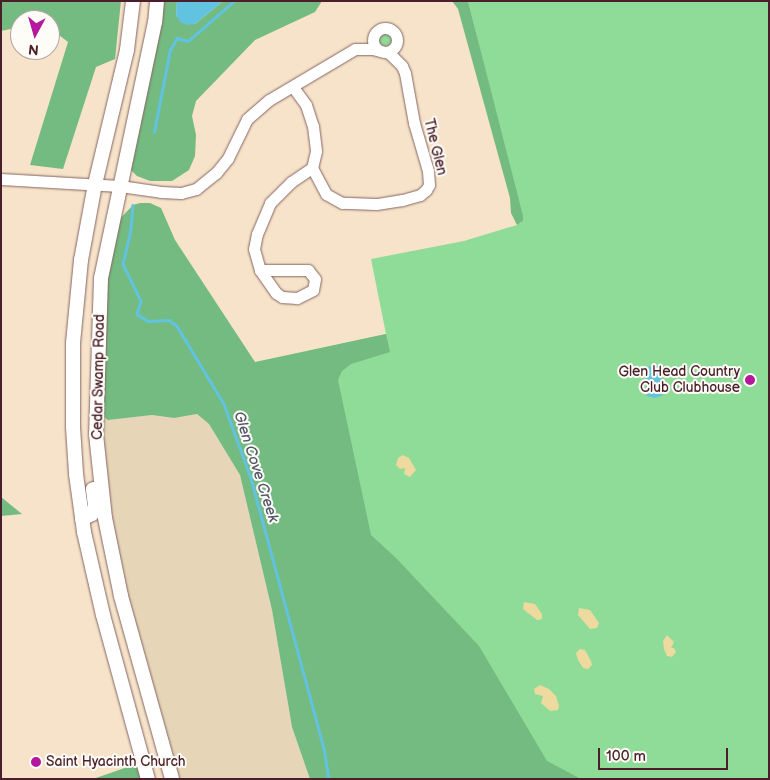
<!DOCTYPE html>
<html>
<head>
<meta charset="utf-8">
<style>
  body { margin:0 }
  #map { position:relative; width:770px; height:780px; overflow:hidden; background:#f6e3c9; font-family:"Balsamiq Sans",sans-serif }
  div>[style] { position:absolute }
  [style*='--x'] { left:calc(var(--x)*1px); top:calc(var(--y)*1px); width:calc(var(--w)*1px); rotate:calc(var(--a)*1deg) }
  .built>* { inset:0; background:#e6d5b7 }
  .green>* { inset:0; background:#8fdb98 }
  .round { border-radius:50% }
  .forest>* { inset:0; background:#73bb80 }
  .sand>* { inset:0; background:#eeda9e }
  .water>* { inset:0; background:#62c3e0 }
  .stream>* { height:2.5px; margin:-1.25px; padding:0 1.25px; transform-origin:1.25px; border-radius:1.25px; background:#62c3e0 }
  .roads { filter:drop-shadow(0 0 1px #866462) drop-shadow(0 0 1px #866462) }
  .minor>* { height:11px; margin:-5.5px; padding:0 5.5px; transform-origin:5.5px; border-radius:5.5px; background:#fff }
  .minor>.ring { margin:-5.5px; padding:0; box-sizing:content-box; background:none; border:11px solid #fff; border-radius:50% }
  .major>* { height:14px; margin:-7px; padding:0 7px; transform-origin:7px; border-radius:7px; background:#fff }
  .dots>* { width:14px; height:14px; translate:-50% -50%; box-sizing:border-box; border:2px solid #fdfcf7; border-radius:50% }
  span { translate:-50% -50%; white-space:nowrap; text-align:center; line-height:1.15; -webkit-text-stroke:4px #fdfcf7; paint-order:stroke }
  .street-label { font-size:14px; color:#4a1f2b }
  .poi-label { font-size:14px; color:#4a1f2b }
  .right { translate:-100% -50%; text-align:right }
  .left { translate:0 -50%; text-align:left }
  .water-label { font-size:15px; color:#52586a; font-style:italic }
  .frame { position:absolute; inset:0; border:2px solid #4a1f2b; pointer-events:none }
  .north { position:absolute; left:10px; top:10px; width:50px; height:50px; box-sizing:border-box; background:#fdfcf7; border:1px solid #b5a4a5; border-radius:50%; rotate:186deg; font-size:14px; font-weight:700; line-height:20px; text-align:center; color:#4a1f2b }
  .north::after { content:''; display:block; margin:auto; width:18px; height:22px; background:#b5179e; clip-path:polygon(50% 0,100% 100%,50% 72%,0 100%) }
  .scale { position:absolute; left:598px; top:748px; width:130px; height:22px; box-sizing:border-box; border:2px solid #4a1f2b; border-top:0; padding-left:6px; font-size:15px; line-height:18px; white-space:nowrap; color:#4a1f2b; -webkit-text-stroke:4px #fdfcf7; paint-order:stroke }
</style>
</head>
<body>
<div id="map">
  <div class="built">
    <div style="clip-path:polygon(197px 414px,209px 424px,240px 475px,272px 610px,292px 727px,310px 779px,169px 779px,105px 531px,102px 416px,108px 420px,152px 415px,174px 418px)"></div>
  </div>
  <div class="green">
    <div style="clip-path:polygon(468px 1px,769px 1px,769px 779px,549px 779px,358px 553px,308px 351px,386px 334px,371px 259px,464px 241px,517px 225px,523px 221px)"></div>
    <div class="round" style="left:378px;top:32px;width:14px;height:14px"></div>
  </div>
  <div class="forest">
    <div style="clip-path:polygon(1px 1px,121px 1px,115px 59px,96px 67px,63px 169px,30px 165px,68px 42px,50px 28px,50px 20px,20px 20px,20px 27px,1px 31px)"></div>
    <div style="clip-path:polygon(157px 1px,177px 1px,176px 16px,195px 24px,223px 1px,322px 1px,315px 12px,255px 40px,196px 101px,192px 116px,196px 135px,195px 156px,189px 170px,172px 181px,150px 181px,137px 176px,130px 169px)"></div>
    <div style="clip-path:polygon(452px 1px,468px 1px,523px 216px,523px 221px,517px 225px,511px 213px,510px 198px,458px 9px)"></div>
    <div style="clip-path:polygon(140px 203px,150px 203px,161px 208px,175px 240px,255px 362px,386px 334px,390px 352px,351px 364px,342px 371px,338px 380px,371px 535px,396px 558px,479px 646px,547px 761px,581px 779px,310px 779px,292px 727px,272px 610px,240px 475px,209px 424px,197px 414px,174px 418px,152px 415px,108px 420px,102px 416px,104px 277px,118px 221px,133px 205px)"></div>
    <div style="clip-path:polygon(1px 497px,22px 514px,1px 516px)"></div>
    <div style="clip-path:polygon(142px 762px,143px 779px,93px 779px)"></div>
  </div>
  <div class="sand">
    <div style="clip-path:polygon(403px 455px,409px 458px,416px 470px,410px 477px,404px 474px,405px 468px,400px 469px,396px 465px,398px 458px)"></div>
    <div style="clip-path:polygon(524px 602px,535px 604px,542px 614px,542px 619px,537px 620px,523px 609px)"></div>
    <div style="clip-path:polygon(579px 608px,590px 610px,599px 623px,597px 628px,590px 629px,578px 615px)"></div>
    <div style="clip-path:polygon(667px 635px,674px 642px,671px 648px,674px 648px,676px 652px,672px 657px,667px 656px,664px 649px,663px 641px)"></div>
    <div style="clip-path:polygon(580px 649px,585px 650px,591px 661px,592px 665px,588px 669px,583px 668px,578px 660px,576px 653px)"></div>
    <div style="clip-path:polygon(540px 685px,549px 689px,556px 696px,559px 706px,558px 710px,550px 711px,541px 703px,543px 696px,535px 694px,534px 689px)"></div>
  </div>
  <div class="water">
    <div style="clip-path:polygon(177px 1px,223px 1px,195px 24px,187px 25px,180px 22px,176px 15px)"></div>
    <div style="clip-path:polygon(660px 365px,663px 395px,655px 398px,647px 396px,644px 367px)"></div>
  </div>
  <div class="stream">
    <div style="--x:154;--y:132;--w:84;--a:-79"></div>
    <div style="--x:170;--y:50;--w:14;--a:-60"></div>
    <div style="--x:177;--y:38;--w:11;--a:15"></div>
    <div style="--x:188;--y:41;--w:61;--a:-41"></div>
    <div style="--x:133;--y:205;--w:25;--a:95"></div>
    <div style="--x:131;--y:230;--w:35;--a:103"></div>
    <div style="--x:123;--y:264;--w:41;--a:64.1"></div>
    <div style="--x:141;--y:301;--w:14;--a:107"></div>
    <div style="--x:137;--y:314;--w:13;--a:32"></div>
    <div style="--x:148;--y:321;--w:21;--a:-3"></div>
    <div style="--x:169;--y:320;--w:10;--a:37"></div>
    <div style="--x:177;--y:326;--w:91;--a:58.9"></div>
    <div style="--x:224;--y:404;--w:79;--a:70"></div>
    <div style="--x:251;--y:478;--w:280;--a:74.9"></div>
    <div style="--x:324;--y:748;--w:31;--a:81"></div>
  </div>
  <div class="roads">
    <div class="minor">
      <div class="ring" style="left:373px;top:28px;width:13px;height:13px"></div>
      <div style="--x:293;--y:87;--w:22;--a:54"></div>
      <div style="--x:306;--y:105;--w:22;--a:72"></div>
      <div style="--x:313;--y:126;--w:25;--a:83"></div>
      <div style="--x:316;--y:151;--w:17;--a:103"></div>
      <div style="--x:1;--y:179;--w:119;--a:3.4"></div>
      <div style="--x:120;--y:186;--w:41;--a:8.3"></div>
      <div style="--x:161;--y:192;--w:20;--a:3"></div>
      <div style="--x:181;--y:193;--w:16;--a:-15"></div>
      <div style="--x:196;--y:189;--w:26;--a:-39"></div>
      <div style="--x:216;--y:173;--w:19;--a:-51"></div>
      <div style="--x:228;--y:158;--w:43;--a:-64"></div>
      <div style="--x:247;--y:119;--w:29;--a:-41"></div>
      <div style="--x:269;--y:100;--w:100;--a:-30.7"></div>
      <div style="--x:355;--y:49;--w:17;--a:0"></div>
      <div style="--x:372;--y:49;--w:17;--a:13"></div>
      <div style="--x:389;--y:53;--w:18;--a:45"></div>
      <div style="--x:402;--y:66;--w:8;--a:67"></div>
      <div style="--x:405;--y:73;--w:51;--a:79.8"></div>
      <div style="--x:414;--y:123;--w:50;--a:73.7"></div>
      <div style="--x:428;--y:171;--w:14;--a:86"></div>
      <div style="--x:429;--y:185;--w:6;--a:121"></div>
      <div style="--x:426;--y:190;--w:8;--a:140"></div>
      <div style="--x:420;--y:195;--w:19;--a:164"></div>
      <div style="--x:402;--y:200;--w:26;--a:171"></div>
      <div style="--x:376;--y:204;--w:34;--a:-178"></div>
      <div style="--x:342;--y:203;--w:18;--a:-151"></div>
      <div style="--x:326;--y:194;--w:30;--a:-118"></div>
      <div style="--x:260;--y:270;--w:48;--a:0"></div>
      <div style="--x:308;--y:270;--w:11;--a:52"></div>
      <div style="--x:315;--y:279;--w:11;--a:100"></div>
      <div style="--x:313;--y:290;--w:18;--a:153"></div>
      <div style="--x:297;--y:298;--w:15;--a:-176"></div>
      <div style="--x:282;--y:297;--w:7;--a:-146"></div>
      <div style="--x:276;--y:293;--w:28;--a:-125"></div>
      <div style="--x:260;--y:270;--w:22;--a:-106"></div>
      <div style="--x:254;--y:249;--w:15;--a:-79"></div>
      <div style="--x:257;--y:234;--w:34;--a:-67"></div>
      <div style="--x:270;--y:203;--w:30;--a:-45"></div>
      <div style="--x:291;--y:182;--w:25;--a:-34"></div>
    </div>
    <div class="major">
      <div style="--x:133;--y:1;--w:49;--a:97"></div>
      <div style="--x:127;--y:50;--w:138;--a:103.4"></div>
      <div style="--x:95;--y:184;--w:77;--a:100.4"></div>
      <div style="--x:81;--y:260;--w:83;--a:95.5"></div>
      <div style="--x:73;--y:343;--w:84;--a:90"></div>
      <div style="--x:73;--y:427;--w:47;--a:86.3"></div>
      <div style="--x:76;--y:474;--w:59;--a:82.1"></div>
      <div style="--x:84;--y:532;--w:85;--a:77.1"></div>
      <div style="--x:103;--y:615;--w:170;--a:74.7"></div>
      <div style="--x:157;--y:1;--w:21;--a:95"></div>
      <div style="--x:155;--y:22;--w:262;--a:101.9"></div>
      <div style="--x:101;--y:278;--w:156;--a:91.8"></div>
      <div style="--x:96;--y:434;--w:84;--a:83.9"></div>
      <div style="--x:105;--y:518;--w:80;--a:78.4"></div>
      <div style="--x:121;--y:596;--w:190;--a:74.4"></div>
      <div style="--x:82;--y:519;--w:11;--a:-27"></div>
      <div style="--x:92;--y:514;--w:9;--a:-69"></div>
      <div style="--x:95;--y:506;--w:17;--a:-97"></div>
    </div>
  </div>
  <div class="dots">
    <div style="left:750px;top:380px;background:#b5179e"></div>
    <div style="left:36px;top:762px;background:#b5179e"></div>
  </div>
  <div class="street-label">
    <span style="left:435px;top:147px;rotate:76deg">The Glen</span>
    <span style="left:99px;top:377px;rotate:-89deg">Cedar Swamp Road</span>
  </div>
  <div class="poi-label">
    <span class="right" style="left:740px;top:380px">Glen Head Country<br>Club Clubhouse</span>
    <span class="left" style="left:46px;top:762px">Saint Hyacinth Church</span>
  </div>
  <div class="water-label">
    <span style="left:256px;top:467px;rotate:72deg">Glen Cove Creek</span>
  </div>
  <div class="frame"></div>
  <div class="north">N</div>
  <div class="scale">100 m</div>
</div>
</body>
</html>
